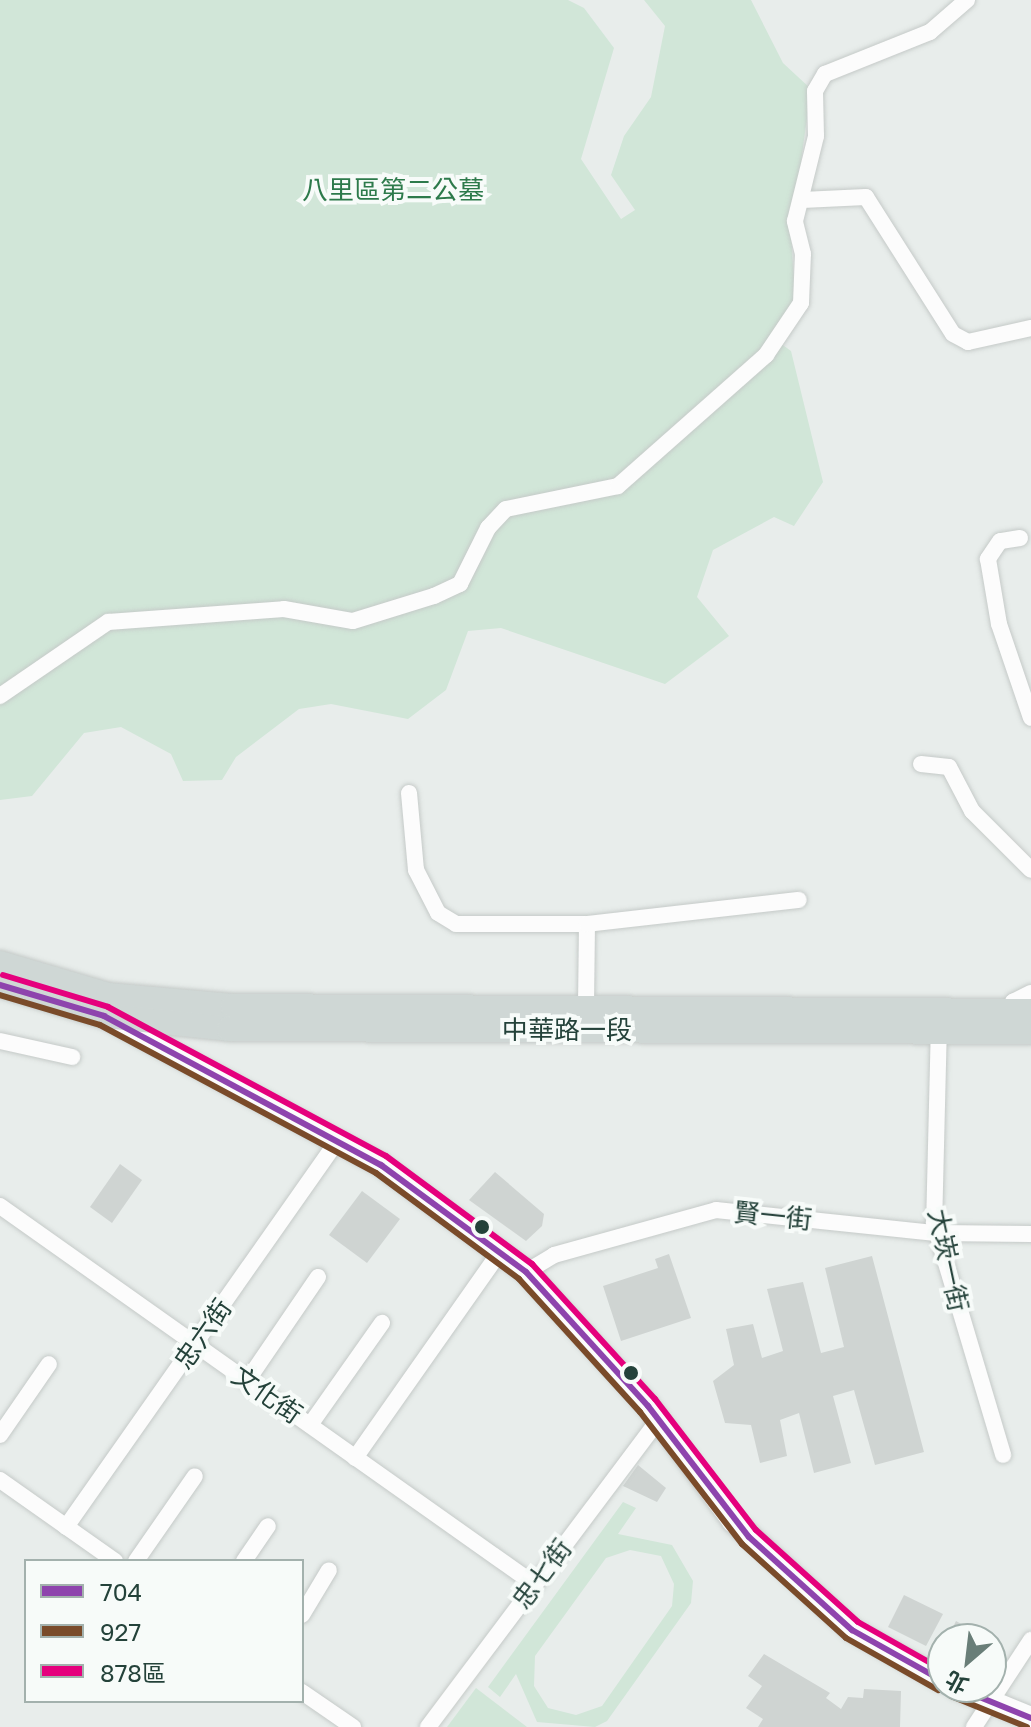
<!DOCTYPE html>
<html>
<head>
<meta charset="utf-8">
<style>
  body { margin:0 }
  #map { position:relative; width:1031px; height:1727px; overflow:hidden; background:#e8edeb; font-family:"Golos Text","Noto Sans TC",sans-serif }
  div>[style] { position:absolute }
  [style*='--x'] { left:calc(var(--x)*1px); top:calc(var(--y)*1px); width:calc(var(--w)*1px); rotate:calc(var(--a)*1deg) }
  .green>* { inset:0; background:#d1e6d8 }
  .building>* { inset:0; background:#cfd4d2 }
  .roads { filter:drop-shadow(0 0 2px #c5cac8) drop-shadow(0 0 2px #c5cac8) }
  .street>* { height:16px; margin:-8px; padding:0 8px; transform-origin:8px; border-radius:8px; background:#fcfcfc }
  .secondary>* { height:22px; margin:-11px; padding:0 11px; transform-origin:11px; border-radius:11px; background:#fcfcfc }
  .primary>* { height:24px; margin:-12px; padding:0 12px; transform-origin:12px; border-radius:12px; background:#cfd7d5 }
  .bus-1>* { height:6px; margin:-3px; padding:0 3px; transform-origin:3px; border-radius:3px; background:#8e44ad }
  .bus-2>* { height:6px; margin:-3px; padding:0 3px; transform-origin:3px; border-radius:3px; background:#7a4b2a }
  .bus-3>* { height:6px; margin:-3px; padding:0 3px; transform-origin:3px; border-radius:3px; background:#e5007d }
  .dots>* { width:22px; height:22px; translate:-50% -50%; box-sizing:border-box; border:4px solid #f7fbf9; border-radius:50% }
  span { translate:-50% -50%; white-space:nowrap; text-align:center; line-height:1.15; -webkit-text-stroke:8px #f7fbf9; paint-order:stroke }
  .park-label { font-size:26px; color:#2d7a4b }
  .street-label { font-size:26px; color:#24423a }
  .legend { position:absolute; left:24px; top:1559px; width:280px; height:144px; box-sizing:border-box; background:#f7fbf9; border:2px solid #a3b1ad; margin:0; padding:10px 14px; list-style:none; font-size:24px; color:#24423a }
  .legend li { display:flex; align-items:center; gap:16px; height:40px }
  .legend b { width:40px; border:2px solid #a3b1ad }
  .north { position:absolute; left:927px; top:1623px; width:80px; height:80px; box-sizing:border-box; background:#f7fbf9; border:2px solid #a3b1ad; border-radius:50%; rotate:208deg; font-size:22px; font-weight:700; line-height:32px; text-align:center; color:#24423a }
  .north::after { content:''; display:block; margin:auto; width:28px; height:36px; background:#697e78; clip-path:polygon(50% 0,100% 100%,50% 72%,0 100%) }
</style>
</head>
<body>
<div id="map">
  <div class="green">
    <div style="clip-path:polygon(0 0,568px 0,584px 8px,614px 48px,581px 159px,621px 219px,635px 210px,611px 175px,624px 136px,651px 97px,665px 26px,644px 0,751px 0,783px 63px,811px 89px,791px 234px,795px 299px,773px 338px,791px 351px,823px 482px,794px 526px,774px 517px,713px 550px,697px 597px,729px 636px,665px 684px,501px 628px,468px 631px,446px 690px,408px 719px,331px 704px,299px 709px,236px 757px,222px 780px,183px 781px,171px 754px,121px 727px,84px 733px,32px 796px,0 800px)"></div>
    <div style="clip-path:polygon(evenodd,623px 1502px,636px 1508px,618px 1534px,672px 1545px,693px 1581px,691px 1603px,607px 1721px,595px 1727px,537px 1722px,516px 1674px,500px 1697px,488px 1687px,623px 1502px,630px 1550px,661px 1556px,674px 1584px,672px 1606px,602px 1706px,576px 1715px,548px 1708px,534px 1686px,535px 1656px,606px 1558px,630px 1550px)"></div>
    <div style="clip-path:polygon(476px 1688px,527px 1727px,447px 1727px)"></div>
  </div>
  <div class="building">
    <div style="clip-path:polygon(120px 1164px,142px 1180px,112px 1223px,90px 1207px)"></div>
    <div style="clip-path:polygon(495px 1172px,544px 1214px,542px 1226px,526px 1241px,469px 1200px)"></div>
    <div style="clip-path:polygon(362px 1191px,400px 1219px,367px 1263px,329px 1235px)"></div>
    <div style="clip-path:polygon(669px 1254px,691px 1318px,621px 1341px,603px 1286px,658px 1268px,655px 1259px)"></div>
    <div style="clip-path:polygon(872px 1256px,924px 1452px,875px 1465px,854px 1390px,833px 1396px,851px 1463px,814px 1473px,799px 1413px,780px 1420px,787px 1456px,760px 1463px,751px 1425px,725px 1423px,713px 1381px,734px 1365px,726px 1329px,753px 1324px,762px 1358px,783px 1351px,767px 1289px,803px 1282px,821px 1353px,844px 1347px,825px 1268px)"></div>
    <div style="clip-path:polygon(638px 1465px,666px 1488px,657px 1502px,623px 1486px)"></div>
    <div style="clip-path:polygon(904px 1595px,943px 1614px,926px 1646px,888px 1627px)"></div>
    <div style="clip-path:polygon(956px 1621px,988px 1639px,947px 1639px)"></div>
    <div style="clip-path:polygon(764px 1654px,830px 1693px,826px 1698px,841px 1709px,848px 1697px,863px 1698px,864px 1689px,901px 1691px,900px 1727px,758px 1727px,763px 1719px,746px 1708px,762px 1686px,748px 1676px)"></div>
  </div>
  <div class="roads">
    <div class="street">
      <div style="--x:802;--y:200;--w:64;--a:-2.7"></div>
      <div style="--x:866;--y:197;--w:162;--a:57.6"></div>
      <div style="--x:953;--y:334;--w:17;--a:28"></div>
      <div style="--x:968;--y:342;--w:65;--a:-12.5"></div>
      <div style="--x:1020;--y:538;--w:20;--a:171"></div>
      <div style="--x:1000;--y:541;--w:22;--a:124"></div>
      <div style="--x:988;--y:559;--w:66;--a:80.4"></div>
      <div style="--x:999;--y:624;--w:99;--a:71.2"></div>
      <div style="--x:0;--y:696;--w:131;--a:-34.4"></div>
      <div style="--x:108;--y:622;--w:176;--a:-4.2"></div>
      <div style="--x:284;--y:609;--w:70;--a:9.9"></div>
      <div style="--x:353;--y:621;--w:85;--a:-17.2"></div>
      <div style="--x:434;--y:596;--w:29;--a:-25"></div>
      <div style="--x:460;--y:584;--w:63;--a:-63.4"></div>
      <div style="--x:488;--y:528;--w:26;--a:-47"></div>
      <div style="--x:506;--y:509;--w:114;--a:-11.6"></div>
      <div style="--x:618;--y:486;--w:198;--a:-41.5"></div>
      <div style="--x:766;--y:355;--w:63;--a:-56.1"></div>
      <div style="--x:801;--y:303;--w:49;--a:-87.7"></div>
      <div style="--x:803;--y:254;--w:34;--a:-104"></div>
      <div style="--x:795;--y:221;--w:88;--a:-76.1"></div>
      <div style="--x:816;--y:136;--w:45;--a:-91.3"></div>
      <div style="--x:815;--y:91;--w:20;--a:-60"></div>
      <div style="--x:825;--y:74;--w:113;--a:-21.8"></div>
      <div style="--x:930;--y:32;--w:49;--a:-40.9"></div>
      <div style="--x:921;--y:764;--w:28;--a:6"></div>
      <div style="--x:949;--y:767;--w:50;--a:62.4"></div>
      <div style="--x:972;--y:811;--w:83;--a:45"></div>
      <div style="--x:409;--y:793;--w:77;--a:84.8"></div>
      <div style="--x:416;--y:870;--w:48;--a:62.9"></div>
      <div style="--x:438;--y:913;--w:21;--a:31"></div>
      <div style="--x:456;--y:924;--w:131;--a:0"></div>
      <div style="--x:586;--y:1006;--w:82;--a:-89.3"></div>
      <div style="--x:587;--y:924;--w:213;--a:-6.5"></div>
      <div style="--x:1009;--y:1014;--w:13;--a:-72"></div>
      <div style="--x:1013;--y:1002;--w:20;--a:-27"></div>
      <div style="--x:939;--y:1023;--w:200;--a:91.4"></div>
      <div style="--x:934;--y:1223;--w:242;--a:73.4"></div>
      <div style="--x:0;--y:1041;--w:74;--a:12.5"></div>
      <div style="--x:0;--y:1206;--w:654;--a:35.29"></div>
      <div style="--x:526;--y:1272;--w:33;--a:-31"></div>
      <div style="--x:554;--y:1255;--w:168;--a:-15.5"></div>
      <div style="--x:716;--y:1210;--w:221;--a:6"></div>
      <div style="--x:936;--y:1233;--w:95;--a:0.6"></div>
      <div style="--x:247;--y:1381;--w:126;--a:-55.7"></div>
      <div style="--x:310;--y:1425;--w:125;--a:-54.8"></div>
      <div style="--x:0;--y:1435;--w:86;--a:-55.4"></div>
      <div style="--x:355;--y:1458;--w:252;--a:-54.9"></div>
      <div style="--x:0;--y:1480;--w:141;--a:35.2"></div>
      <div style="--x:66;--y:1527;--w:473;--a:-54.9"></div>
      <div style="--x:136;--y:1561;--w:103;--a:-55.2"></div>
      <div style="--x:244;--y:1561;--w:42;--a:-55.6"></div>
      <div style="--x:302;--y:1615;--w:52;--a:-59"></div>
      <div style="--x:302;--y:1692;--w:62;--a:34.5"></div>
      <div style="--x:428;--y:1727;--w:381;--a:-53.1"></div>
      <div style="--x:974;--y:1727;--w:104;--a:-56.8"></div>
    </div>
    <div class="secondary">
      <div style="--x:107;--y:1018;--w:311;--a:28.2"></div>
      <div style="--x:381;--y:1165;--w:180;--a:36.4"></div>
      <div style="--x:526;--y:1272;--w:181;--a:47.7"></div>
      <div style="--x:648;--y:1406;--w:143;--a:53.5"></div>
      <div style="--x:733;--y:1521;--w:161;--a:42.5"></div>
      <div style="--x:852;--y:1630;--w:104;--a:29.3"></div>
      <div style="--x:955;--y:1687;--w:82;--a:22.2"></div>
    </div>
    <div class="primary">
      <div style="--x:0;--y:963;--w:113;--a:16.5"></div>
      <div style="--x:108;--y:995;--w:125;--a:5"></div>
      <div style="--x:233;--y:1006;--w:798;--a:0.36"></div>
      <div style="--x:0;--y:985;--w:109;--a:16.6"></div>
      <div style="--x:104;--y:1016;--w:126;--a:5.9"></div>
      <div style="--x:229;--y:1029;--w:802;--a:0.21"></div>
    </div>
  </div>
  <div class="bus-1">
    <div style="--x:0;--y:985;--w:109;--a:16.6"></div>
    <div style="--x:104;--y:1016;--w:315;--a:28.3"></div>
    <div style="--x:381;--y:1165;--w:180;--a:36.4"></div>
    <div style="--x:526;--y:1272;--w:181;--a:47.7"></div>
    <div style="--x:648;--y:1406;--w:165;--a:52.4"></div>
    <div style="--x:749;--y:1537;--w:139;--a:42.1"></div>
    <div style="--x:852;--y:1630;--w:104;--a:29.3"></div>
    <div style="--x:955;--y:1687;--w:82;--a:22.2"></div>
  </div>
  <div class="bus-2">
    <div style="--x:0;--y:995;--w:104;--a:16.7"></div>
    <div style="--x:100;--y:1025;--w:313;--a:28.2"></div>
    <div style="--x:376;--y:1173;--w:178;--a:36.5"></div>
    <div style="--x:519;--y:1279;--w:180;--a:47.7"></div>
    <div style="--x:640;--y:1412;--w:167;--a:52.3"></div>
    <div style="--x:742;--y:1544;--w:140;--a:42.1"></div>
    <div style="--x:846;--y:1638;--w:106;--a:29.5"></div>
    <div style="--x:951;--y:1696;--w:82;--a:22.2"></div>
  </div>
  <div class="bus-3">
    <div style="--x:3;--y:975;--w:110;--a:16.9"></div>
    <div style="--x:108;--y:1007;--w:315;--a:28.2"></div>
    <div style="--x:386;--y:1156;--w:182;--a:36.5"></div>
    <div style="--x:532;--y:1264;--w:183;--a:47.7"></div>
    <div style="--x:655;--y:1399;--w:165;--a:52.4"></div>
    <div style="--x:756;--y:1530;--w:137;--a:42"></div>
    <div style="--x:858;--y:1622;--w:98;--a:29.5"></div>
  </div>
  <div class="dots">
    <div style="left:482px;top:1227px;background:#24423a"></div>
    <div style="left:631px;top:1373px;background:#24423a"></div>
  </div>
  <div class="park-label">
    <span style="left:393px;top:190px">八里區第二公墓</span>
  </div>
  <div class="street-label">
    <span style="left:567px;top:1030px">中華路一段</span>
    <span style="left:773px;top:1216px;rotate:6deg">賢一街</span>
    <span style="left:948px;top:1260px;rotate:78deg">大崁一街</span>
    <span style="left:203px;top:1334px;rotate:-55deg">忠六街</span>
    <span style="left:267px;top:1395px;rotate:35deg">文化街</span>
    <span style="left:542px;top:1574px;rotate:-53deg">忠七街</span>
  </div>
  <ul class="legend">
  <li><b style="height:10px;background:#8e44ad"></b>704</li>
  <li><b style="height:10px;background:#7a4b2a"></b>927</li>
  <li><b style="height:10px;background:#e5007d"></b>878區</li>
  </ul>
  <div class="north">北</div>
</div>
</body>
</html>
